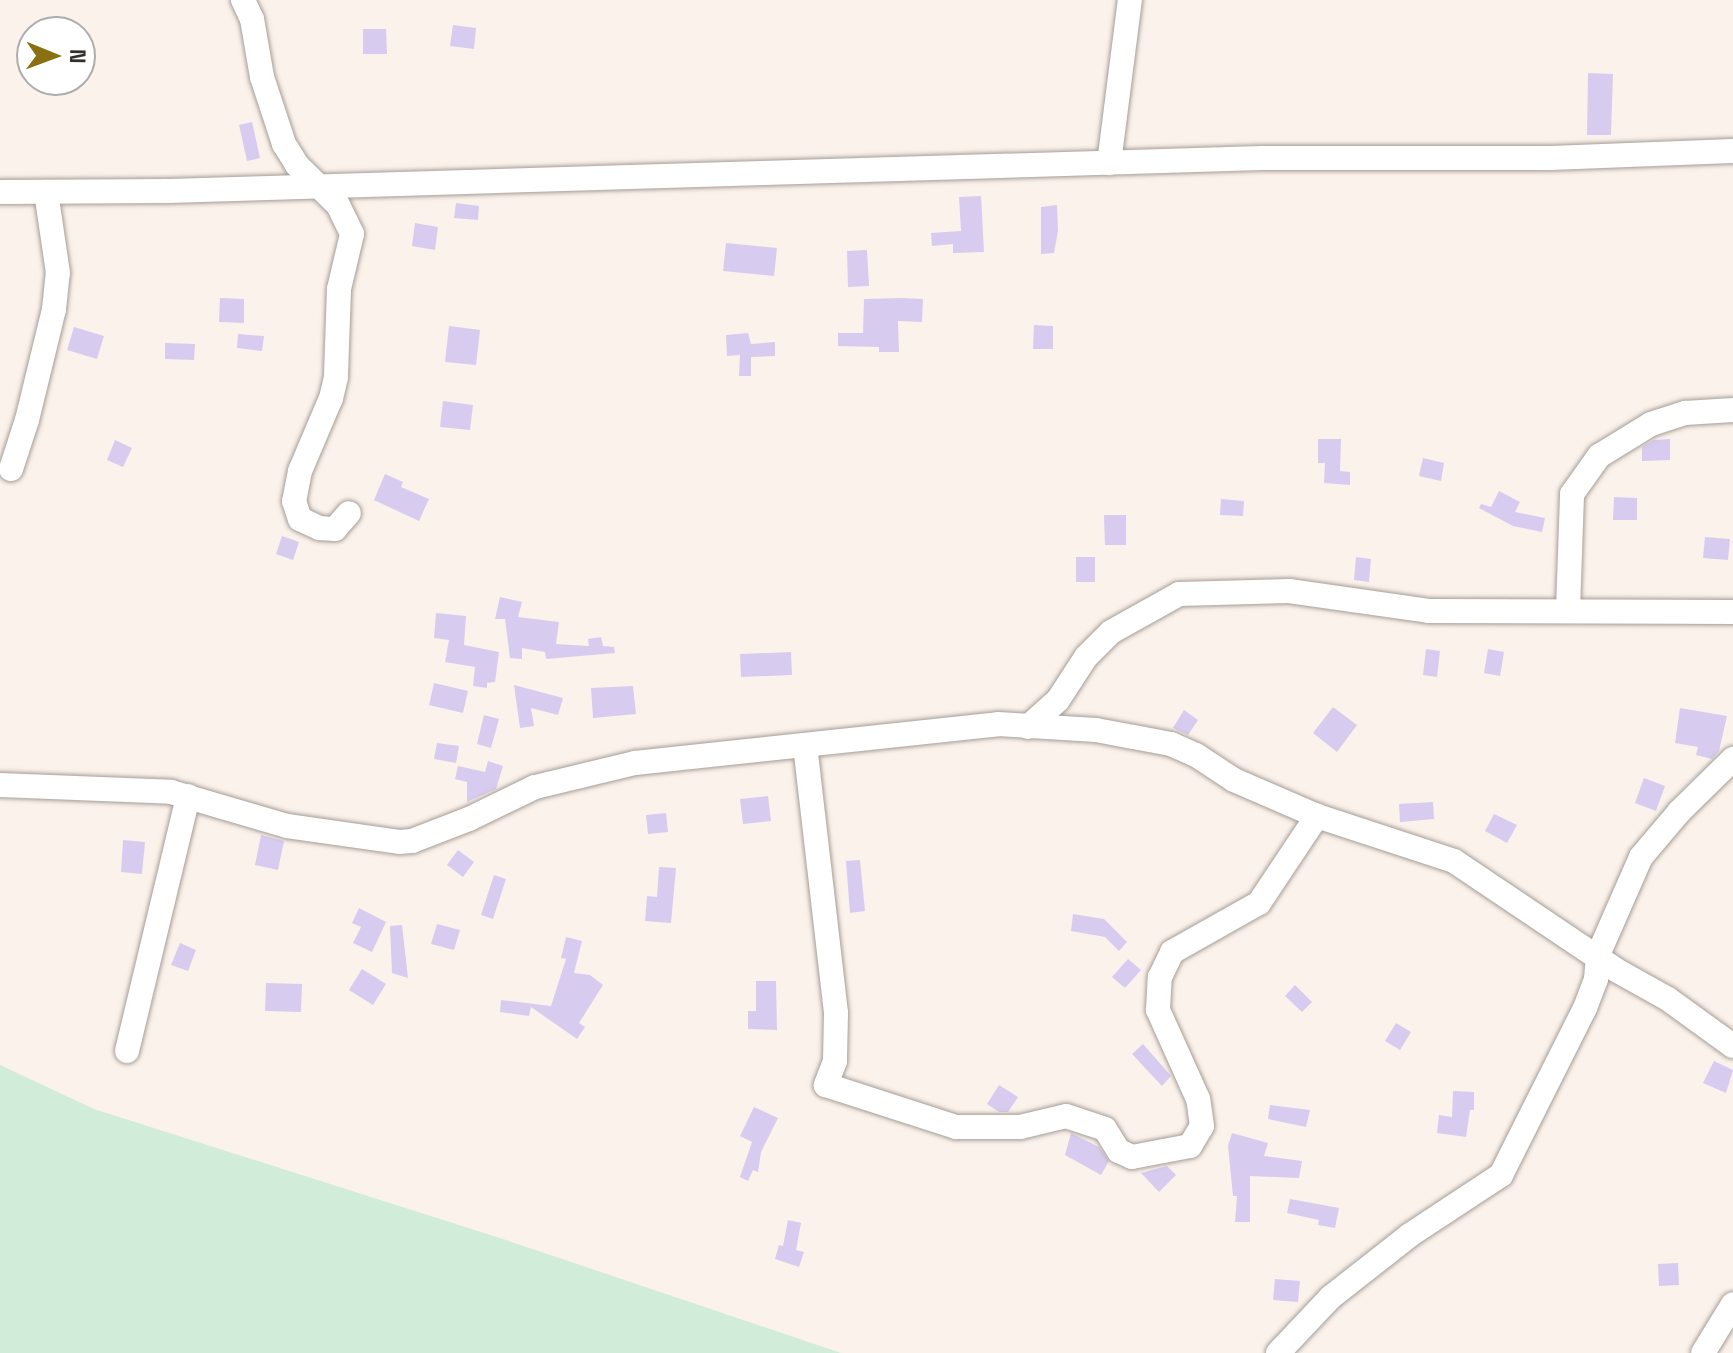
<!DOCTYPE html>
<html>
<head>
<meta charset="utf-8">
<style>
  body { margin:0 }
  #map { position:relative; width:1733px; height:1353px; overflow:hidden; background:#fbf2eb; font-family:"Space Grotesk",sans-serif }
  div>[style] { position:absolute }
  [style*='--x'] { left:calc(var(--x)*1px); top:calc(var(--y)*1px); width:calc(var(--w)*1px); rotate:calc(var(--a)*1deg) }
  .green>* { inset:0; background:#d1edda }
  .building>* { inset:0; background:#d7ccef }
  .roads { filter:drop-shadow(0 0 2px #a59d96) drop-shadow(0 0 2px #a59d96) }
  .minor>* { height:24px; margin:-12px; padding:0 12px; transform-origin:12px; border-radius:12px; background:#fff }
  span { translate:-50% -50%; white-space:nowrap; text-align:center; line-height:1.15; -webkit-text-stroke:7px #fff; paint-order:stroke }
  .north { position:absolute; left:16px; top:16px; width:80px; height:80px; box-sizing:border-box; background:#fff; border:2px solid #adacab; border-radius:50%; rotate:91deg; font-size:22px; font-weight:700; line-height:32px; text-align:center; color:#322f2c }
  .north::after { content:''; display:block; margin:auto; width:28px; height:36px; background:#8b7011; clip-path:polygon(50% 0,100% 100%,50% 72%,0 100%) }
</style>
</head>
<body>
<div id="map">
  <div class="green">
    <div style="clip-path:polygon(0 1065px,94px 1109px,503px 1239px,841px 1353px,0 1353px)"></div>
  </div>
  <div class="building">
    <div style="clip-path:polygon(453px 25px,476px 28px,474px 49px,450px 46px)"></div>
    <div style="clip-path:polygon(363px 29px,386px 29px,387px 54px,363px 54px)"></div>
    <div style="clip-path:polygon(1588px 73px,1613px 74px,1611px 135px,1587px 135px)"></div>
    <div style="clip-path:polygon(252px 122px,260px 158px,247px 161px,239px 125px)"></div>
    <div style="clip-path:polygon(981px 196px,984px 252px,953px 253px,953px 244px,932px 246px,931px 233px,961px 231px,959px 197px)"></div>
    <div style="clip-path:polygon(456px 203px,479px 206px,478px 220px,454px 218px)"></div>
    <div style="clip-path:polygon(1057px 205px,1058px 231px,1054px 253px,1041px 254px,1041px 207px)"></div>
    <div style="clip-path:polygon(415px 223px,438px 227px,435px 250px,412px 246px)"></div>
    <div style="clip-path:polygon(726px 243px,777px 248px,774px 276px,723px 271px)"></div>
    <div style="clip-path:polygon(867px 250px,869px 286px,848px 287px,847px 251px)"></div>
    <div style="clip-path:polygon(220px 298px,244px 299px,244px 323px,219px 322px)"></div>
    <div style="clip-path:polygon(902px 298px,923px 299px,922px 322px,898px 321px,899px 352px,879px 352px,879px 347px,838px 346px,838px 333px,863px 333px,864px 299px)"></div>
    <div style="clip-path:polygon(1034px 325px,1053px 326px,1053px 349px,1033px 349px)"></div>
    <div style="clip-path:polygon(449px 326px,480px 330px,476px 365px,445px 362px)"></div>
    <div style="clip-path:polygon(74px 327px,104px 336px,97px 359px,67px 350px)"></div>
    <div style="clip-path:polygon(748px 333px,751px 344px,775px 342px,775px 356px,751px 357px,751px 376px,739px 376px,740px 355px,727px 356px,726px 335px)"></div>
    <div style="clip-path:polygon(238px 334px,264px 336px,262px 351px,237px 348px)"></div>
    <div style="clip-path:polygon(165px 343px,195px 344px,194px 360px,165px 359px)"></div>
    <div style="clip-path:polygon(443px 401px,473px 405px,470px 430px,440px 427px)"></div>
    <div style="clip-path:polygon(1318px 439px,1341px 439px,1340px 471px,1350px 472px,1350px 485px,1324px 483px,1325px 463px,1318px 463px)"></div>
    <div style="clip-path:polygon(1670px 439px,1670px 460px,1642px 461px,1642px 447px,1654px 440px)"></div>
    <div style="clip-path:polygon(115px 440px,132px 448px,123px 467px,107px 460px)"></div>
    <div style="clip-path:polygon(1423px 458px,1444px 463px,1441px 481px,1419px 476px)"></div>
    <div style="clip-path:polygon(385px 474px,403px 482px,401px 487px,429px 499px,419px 521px,374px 500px)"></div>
    <div style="clip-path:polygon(1499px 491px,1520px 502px,1515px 512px,1545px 518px,1542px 532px,1513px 526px,1479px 508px,1481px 504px,1491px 507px)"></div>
    <div style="clip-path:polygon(1614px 497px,1637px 498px,1637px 520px,1613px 520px)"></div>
    <div style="clip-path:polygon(1221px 499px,1244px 501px,1243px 516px,1220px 515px)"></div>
    <div style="clip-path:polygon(1104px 515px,1126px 515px,1126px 545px,1105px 545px)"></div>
    <div style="clip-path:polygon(282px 536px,299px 542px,293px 560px,276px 554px)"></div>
    <div style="clip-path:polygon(1705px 537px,1730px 539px,1728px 560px,1703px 558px)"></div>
    <div style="clip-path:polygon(1076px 557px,1095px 557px,1095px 582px,1076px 582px)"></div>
    <div style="clip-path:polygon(1356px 557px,1371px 559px,1369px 582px,1354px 580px)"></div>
    <div style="clip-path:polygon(500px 597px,522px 602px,518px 617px,559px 622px,556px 644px,589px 646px,588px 639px,601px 637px,603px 646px,614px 647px,615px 653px,546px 659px,545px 652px,522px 648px,522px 659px,510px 658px,505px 619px,495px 619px)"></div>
    <div style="clip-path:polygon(436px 613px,466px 616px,464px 645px,499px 652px,495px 682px,487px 683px,487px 688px,473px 686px,475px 667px,445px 662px,449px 640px,434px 638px)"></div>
    <div style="clip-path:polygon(1426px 649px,1440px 651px,1437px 677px,1423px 675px)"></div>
    <div style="clip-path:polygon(1488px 649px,1504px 652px,1500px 676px,1484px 673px)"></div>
    <div style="clip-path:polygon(791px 652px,792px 675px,741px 677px,740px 654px)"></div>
    <div style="clip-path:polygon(434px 683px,468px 691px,463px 713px,429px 705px)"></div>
    <div style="clip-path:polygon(514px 685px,563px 698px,558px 715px,531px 708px,534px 726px,520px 728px)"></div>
    <div style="clip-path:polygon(633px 686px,636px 714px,593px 718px,591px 688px)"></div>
    <div style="clip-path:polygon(1333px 707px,1357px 725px,1337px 752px,1313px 733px)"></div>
    <div style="clip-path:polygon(1680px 708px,1727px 716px,1719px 751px,1712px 759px,1696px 755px,1698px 747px,1675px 743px)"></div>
    <div style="clip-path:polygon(1184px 710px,1198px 720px,1188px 735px,1173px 728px)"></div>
    <div style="clip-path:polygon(484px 715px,499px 719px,491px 748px,477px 744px)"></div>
    <div style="clip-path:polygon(437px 743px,459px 746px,456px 763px,434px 759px)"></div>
    <div style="clip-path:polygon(488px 761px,503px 766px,496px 789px,467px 802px,467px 782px,455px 779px,458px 766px,485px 772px)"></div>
    <div style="clip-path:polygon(1644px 778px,1665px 786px,1656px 811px,1635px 803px)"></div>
    <div style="clip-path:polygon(768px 796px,771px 821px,743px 824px,740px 799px)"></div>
    <div style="clip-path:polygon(1433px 802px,1434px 819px,1400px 822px,1399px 804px)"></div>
    <div style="clip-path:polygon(666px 813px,668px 832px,648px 834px,646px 815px)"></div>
    <div style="clip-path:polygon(1494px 814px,1517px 825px,1507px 843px,1485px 831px)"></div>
    <div style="clip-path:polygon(261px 835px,284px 841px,278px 870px,255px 865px)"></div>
    <div style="clip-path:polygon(123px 840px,145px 842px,142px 874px,121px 872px)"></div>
    <div style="clip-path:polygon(458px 850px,474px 862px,463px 877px,447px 865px)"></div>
    <div style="clip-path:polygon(860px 860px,865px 911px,850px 913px,846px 861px)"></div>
    <div style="clip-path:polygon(659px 867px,676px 868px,671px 923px,645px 921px,647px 896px,657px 897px)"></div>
    <div style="clip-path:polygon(494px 875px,506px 879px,493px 919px,481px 915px)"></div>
    <div style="clip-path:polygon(359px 908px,386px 922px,372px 952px,353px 943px,361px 927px,352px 923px)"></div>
    <div style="clip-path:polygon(1073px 914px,1104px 919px,1127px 942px,1119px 951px,1105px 937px,1071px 931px)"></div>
    <div style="clip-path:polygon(437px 924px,460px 930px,454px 950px,431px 944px)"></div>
    <div style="clip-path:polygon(402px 925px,408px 978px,392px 973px,390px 926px)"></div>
    <div style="clip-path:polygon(566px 937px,582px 941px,574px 973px,590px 975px,603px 985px,579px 1023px,585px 1027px,577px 1039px,531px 1007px,529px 1016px,500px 1012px,501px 1000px,551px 1006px,566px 959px,561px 958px)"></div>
    <div style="clip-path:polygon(180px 943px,196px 950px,188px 971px,171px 965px)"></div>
    <div style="clip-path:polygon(1128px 959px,1141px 970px,1125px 988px,1112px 977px)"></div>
    <div style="clip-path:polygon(362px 969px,386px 984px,373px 1005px,349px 990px)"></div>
    <div style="clip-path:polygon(756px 981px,776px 981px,777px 1030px,748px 1029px,748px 1011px,756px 1011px)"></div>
    <div style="clip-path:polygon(266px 983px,302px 984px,301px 1012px,265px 1011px)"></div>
    <div style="clip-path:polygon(1295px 985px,1312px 1002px,1302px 1012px,1285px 996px)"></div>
    <div style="clip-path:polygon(1396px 1023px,1411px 1032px,1400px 1050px,1385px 1041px)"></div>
    <div style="clip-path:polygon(1143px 1044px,1171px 1076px,1162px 1086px,1132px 1054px)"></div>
    <div style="clip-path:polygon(1714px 1061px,1733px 1070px,1726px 1093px,1703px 1083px)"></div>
    <div style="clip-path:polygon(999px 1085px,1018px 1097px,1008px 1112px,999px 1112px,987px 1104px)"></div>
    <div style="clip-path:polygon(1453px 1091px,1474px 1092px,1474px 1110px,1470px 1110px,1466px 1137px,1437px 1133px,1439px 1115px,1452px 1117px)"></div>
    <div style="clip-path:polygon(1270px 1105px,1310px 1110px,1306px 1127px,1268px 1119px)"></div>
    <div style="clip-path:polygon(754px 1107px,778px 1118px,761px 1152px,758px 1172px,753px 1170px,748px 1181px,740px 1177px,752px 1142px,740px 1136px)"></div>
    <div style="clip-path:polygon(1071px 1133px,1099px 1147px,1109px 1161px,1101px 1175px,1065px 1155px)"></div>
    <div style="clip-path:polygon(1232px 1133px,1268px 1143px,1264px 1156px,1302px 1161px,1299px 1178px,1250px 1176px,1250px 1222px,1235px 1222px,1237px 1196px,1233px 1196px,1228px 1146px)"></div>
    <div style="clip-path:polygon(1167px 1166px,1176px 1175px,1159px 1192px,1141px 1173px)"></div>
    <div style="clip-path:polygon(1290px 1199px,1339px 1208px,1335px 1228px,1318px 1225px,1319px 1220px,1287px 1213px)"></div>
    <div style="clip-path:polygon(788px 1220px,801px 1223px,796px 1250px,804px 1252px,799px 1267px,775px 1259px,779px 1245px,783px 1246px)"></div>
    <div style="clip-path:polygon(1678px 1263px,1679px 1285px,1659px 1286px,1658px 1264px)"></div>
    <div style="clip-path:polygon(1275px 1279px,1300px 1281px,1298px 1302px,1273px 1300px)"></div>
  </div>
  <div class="roads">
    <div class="minor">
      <div style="--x:243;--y:0;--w:21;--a:65"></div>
      <div style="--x:252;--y:19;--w:59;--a:80.2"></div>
      <div style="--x:262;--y:77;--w:71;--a:71.8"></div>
      <div style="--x:284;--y:144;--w:25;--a:58"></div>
      <div style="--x:297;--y:165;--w:57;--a:44.3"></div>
      <div style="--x:338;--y:205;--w:32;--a:64"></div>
      <div style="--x:352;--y:234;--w:57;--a:103.3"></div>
      <div style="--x:339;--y:289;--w:88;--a:92"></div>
      <div style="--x:336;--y:377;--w:22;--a:103"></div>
      <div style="--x:331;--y:398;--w:79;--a:113"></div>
      <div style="--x:300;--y:471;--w:31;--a:101"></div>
      <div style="--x:294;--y:501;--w:19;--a:72"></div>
      <div style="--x:300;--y:519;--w:21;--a:25"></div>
      <div style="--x:319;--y:528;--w:16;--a:4"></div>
      <div style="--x:335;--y:529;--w:21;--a:-49"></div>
      <div style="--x:1109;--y:163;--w:164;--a:-82.7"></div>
      <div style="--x:0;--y:192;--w:169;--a:-0.3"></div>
      <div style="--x:169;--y:191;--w:1093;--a:-1.73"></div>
      <div style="--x:1262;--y:158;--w:288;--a:0"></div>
      <div style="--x:1550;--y:158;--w:183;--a:-2.2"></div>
      <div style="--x:11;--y:469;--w:52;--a:-71.9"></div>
      <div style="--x:27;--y:420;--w:114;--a:-76.3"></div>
      <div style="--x:54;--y:309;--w:36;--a:-84"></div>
      <div style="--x:58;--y:273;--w:82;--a:-98.4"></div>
      <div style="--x:1568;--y:610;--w:116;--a:-88"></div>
      <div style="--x:1572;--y:494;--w:47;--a:-54.6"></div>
      <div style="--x:1599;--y:456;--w:61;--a:-31.6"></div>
      <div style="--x:1651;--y:424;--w:36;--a:-18"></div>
      <div style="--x:1685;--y:413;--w:48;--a:-3.6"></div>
      <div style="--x:1028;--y:727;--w:40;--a:-42"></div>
      <div style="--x:1058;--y:700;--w:51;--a:-56.9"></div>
      <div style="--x:1086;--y:657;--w:35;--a:-45"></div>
      <div style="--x:1111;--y:632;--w:78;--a:-29.2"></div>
      <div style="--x:1179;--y:594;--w:110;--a:-1.6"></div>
      <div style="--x:1289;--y:591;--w:141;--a:8.1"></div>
      <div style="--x:1429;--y:611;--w:304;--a:0.2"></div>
      <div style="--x:805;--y:745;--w:270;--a:83.4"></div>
      <div style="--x:836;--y:1013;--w:48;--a:91.2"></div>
      <div style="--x:835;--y:1061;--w:26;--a:111"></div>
      <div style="--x:826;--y:1085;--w:137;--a:17.9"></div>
      <div style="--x:956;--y:1127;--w:64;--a:0"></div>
      <div style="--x:1020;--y:1127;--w:47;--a:-13.4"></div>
      <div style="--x:1066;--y:1116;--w:41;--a:18.4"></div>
      <div style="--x:1105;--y:1129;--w:26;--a:58"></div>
      <div style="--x:1119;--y:1151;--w:14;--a:25"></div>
      <div style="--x:1132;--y:1157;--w:59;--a:-10.7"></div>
      <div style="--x:1190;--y:1146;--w:23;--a:-59"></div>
      <div style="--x:1202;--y:1126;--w:27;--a:-98"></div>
      <div style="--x:1198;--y:1099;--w:98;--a:-114.2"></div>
      <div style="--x:1158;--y:1010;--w:33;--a:-87"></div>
      <div style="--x:1160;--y:977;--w:28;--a:-64"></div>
      <div style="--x:1172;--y:952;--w:100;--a:-29.4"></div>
      <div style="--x:1259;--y:903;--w:105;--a:-56.3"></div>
      <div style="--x:0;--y:785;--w:171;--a:2.3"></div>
      <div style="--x:171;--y:792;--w:121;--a:16.3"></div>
      <div style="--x:287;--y:826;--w:113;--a:8.1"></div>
      <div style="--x:399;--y:842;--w:13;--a:-4"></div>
      <div style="--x:412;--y:841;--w:61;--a:-21.1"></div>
      <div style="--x:469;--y:819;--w:73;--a:-25.9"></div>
      <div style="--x:535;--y:787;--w:103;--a:-13.5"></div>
      <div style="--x:635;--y:763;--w:365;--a:-6.1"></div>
      <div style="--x:998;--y:724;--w:98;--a:3.5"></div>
      <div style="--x:1096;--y:730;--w:76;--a:10.6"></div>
      <div style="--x:1171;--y:744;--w:27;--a:24"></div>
      <div style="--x:1196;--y:755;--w:45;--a:33.3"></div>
      <div style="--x:1234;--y:780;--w:90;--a:23.4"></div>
      <div style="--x:1317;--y:816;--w:144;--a:18.2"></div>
      <div style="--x:1454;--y:861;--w:195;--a:33.9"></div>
      <div style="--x:1616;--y:970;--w:60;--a:29.1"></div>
      <div style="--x:1668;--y:999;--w:80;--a:35.9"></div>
      <div style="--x:127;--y:1051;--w:262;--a:-76.5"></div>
      <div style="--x:1278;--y:1353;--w:77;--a:-46.6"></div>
      <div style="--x:1331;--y:1297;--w:100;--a:-38.1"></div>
      <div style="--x:1410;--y:1235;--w:109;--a:-33.4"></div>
      <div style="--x:1501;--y:1175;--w:187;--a:-63.3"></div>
      <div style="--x:1585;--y:1008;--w:31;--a:-69"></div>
      <div style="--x:1596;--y:979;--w:24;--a:-85"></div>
      <div style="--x:1598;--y:955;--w:107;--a:-66.3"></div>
      <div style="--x:1641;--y:857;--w:59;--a:-49.8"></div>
      <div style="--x:1679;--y:812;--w:76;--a:-44.5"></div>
      <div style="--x:1703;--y:1353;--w:57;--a:-58.5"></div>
    </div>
  </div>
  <div class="north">N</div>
</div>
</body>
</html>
